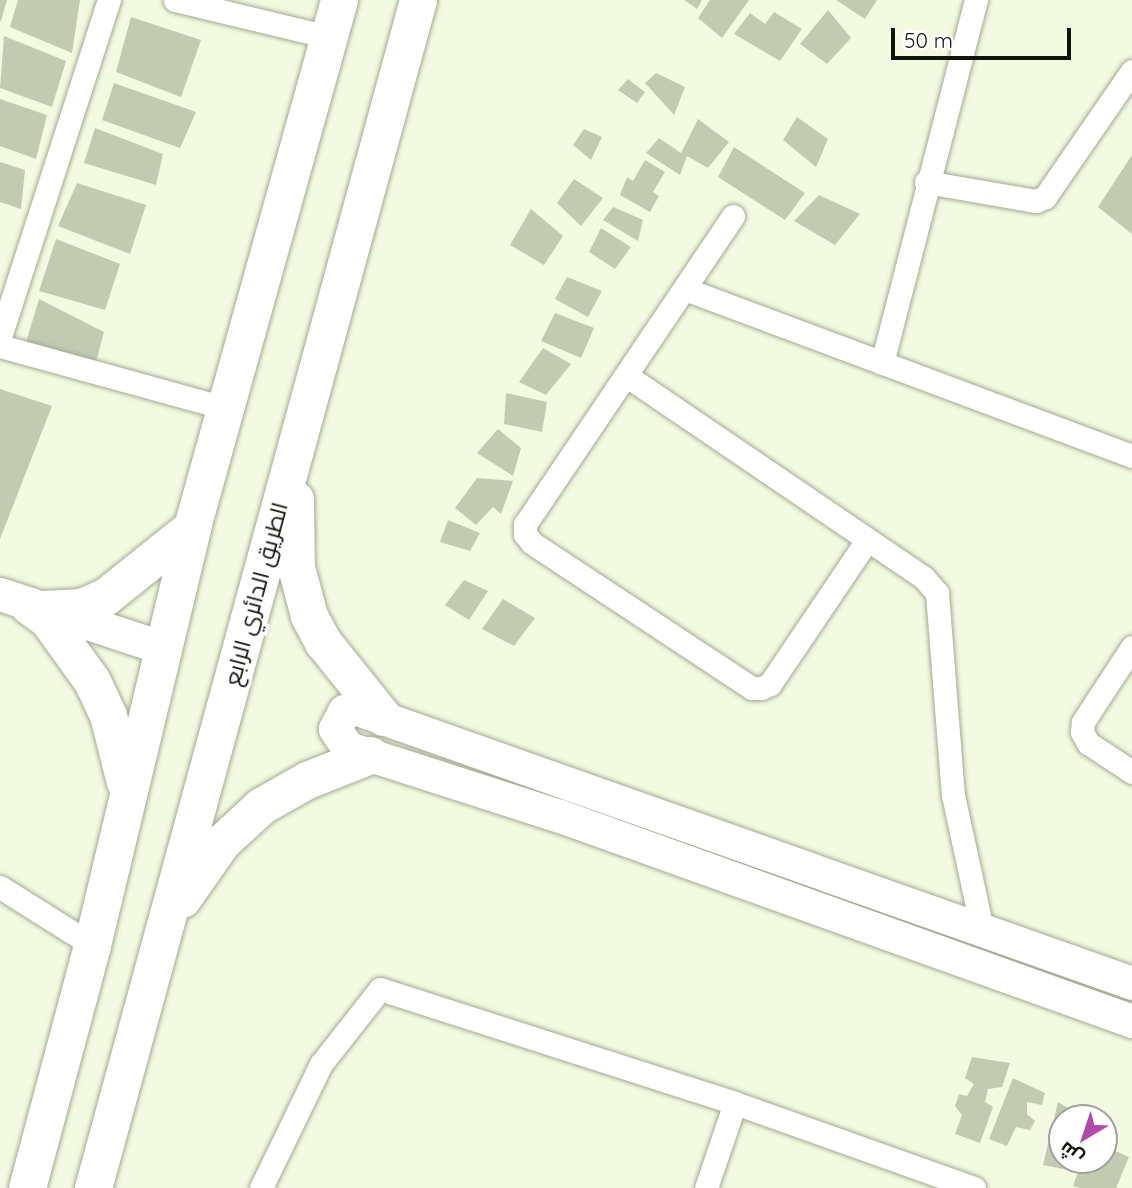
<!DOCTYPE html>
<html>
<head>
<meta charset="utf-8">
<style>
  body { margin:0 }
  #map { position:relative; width:1132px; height:1188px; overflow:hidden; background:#f3fae1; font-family:Quicksand,Cairo,sans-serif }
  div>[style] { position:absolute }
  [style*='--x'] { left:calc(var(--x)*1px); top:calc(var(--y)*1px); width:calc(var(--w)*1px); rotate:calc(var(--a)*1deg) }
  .building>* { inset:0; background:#c3cab2 }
  .roads { filter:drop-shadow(0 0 2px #a3a992) drop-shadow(0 0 2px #a3a992) }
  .street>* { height:23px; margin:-11.5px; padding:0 11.5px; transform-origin:11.5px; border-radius:11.5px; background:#fff }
  .secondary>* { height:33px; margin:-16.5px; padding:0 16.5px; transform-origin:16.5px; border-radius:16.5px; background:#fff }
  .primary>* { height:37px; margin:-18.5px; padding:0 18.5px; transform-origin:18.5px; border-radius:18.5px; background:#fff }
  span { translate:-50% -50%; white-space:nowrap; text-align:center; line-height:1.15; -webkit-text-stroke:7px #fff; paint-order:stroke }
  .street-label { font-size:23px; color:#11140b }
  .north { position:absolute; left:1048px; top:1104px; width:70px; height:70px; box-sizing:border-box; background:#fff; border:2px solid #a0a19d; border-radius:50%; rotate:219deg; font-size:19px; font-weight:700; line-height:28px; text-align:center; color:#11140b }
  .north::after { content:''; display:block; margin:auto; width:24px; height:32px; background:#b148ab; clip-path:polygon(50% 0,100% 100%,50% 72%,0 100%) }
  .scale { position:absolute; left:891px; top:28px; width:180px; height:32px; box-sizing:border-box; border:4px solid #11140b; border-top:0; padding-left:9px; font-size:21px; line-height:24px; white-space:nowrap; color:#11140b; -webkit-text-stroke:5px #fff; paint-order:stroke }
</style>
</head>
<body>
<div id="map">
  <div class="building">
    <div style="clip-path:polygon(0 0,7px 0,1px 21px,0 21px)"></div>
    <div style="clip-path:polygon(18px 0,80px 0,72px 53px,10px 27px)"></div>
    <div style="clip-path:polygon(684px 0,702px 0,697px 9px)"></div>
    <div style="clip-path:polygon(710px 0,749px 0,722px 38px,698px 18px)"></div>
    <div style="clip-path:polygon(836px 0,877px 0,865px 19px)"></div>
    <div style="clip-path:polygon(828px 10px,851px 38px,827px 64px,800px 44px)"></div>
    <div style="clip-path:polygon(774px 12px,802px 29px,780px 61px,734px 34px,750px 13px,765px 24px)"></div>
    <div style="clip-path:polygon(131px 17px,201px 40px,181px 97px,116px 72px)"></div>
    <div style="clip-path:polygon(4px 36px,66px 61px,52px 107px,0 88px)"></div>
    <div style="clip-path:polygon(656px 73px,685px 87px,674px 115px,645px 83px)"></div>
    <div style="clip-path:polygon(628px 79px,645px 92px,637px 103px,618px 90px)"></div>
    <div style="clip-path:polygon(114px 83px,196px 112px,180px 148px,102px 120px)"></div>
    <div style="clip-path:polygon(0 99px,47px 115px,36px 159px,0 146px)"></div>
    <div style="clip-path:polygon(797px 117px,828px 139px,816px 167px,783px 140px)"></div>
    <div style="clip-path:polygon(698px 119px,729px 142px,708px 168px,687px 156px,680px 175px,646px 153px,659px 138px,681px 153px)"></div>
    <div style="clip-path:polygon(95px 128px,163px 154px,156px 185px,84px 163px)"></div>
    <div style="clip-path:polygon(584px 129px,602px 137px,591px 160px,573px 145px)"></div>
    <div style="clip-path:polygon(734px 147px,805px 193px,785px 220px,718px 177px)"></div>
    <div style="clip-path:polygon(1132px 155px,1132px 234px,1098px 207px)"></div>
    <div style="clip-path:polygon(645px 160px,665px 172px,653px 192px,659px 196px,650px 212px,620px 195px,627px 177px,633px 181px)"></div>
    <div style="clip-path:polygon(0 162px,25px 170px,21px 209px,0 202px)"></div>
    <div style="clip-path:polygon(574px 179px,603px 198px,581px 226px,557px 203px)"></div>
    <div style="clip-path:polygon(77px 183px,146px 205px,130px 254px,58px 226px)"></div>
    <div style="clip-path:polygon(819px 195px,860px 214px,835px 245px,794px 221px)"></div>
    <div style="clip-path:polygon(613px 207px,643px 220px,638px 241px,603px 220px)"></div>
    <div style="clip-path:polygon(531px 209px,563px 236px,544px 265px,510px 245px)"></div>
    <div style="clip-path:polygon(601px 228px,631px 247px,615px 269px,589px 252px)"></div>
    <div style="clip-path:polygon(56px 239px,120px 264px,105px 310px,39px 291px)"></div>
    <div style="clip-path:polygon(567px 277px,602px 291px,588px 317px,555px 299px)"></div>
    <div style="clip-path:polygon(39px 299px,104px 332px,96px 362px,26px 342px)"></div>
    <div style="clip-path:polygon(555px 313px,594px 328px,581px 358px,541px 341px)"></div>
    <div style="clip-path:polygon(543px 348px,571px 364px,546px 395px,519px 382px)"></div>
    <div style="clip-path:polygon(0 389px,52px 406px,0 539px)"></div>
    <div style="clip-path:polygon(506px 393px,547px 402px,542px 432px,504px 424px)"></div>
    <div style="clip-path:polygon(498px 429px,521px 448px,513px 476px,477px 453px)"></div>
    <div style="clip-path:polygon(477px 478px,513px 481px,501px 514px,493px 507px,476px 525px,455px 508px)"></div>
    <div style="clip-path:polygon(448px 520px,480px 533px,470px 551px,440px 542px)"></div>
    <div style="clip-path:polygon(464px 580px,488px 591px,469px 620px,445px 605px)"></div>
    <div style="clip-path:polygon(503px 599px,535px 618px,514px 646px,482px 629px)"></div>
    <div style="clip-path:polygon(972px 1057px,1010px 1063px,1002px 1087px,988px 1089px,985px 1102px,993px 1107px,980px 1143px,955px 1134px,962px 1115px,955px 1106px,959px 1094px,967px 1096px,974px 1084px,965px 1078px)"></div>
    <div style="clip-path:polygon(1013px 1078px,1045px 1093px,1042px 1105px,1027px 1102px,1027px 1114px,1035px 1121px,1030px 1130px,1016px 1127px,1007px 1146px,989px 1139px)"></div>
    <div style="clip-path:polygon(1058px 1102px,1085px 1118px,1062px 1118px,1062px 1160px,1104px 1160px,1104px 1146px,1129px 1157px,1116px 1188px,1080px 1188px,1073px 1186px,1078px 1172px,1043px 1165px)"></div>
  </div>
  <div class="roads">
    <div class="street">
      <div style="--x:175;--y:0;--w:158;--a:13.5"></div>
      <div style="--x:926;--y:182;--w:112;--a:9.8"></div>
      <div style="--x:1036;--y:201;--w:10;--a:-24"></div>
      <div style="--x:1045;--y:197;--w:153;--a:-55.4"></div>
      <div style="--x:733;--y:216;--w:372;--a:124"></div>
      <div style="--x:525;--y:524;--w:10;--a:90"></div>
      <div style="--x:525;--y:534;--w:11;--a:52"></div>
      <div style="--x:532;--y:543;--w:263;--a:33.4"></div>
      <div style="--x:752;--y:688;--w:9;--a:0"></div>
      <div style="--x:761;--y:688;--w:10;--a:-24"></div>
      <div style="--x:770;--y:684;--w:174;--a:-56"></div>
      <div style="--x:685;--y:289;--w:477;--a:20.5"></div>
      <div style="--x:0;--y:337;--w:354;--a:-72.1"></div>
      <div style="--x:0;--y:346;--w:237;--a:15.4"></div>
      <div style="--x:882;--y:363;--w:375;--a:-75.5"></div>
      <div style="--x:627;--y:376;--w:359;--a:34.2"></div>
      <div style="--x:924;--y:578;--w:20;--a:49"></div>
      <div style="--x:937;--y:593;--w:203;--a:85.5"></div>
      <div style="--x:953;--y:795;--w:137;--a:77.8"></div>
      <div style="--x:1132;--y:647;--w:90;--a:123.2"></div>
      <div style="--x:1083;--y:722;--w:10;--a:96"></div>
      <div style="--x:1082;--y:732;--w:13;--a:61"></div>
      <div style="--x:1088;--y:743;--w:53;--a:33.4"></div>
      <div style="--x:0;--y:887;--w:109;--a:32.2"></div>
      <div style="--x:261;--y:1188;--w:138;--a:-64.2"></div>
      <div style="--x:321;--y:1064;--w:95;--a:-51.8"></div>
      <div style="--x:380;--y:989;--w:373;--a:17.8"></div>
      <div style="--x:735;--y:1103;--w:254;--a:19.6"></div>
      <div style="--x:706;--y:1188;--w:90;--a:-71.2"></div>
    </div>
    <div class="secondary">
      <div style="--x:0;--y:594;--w:172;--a:18.3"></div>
      <div style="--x:1132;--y:983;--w:824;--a:-160.51"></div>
      <div style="--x:355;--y:708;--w:11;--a:165"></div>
      <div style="--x:344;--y:711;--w:20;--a:117"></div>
      <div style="--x:335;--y:729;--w:23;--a:56"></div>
      <div style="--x:348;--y:748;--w:223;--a:17.8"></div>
      <div style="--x:560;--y:816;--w:608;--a:19.72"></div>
    </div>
    <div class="primary">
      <div style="--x:295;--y:499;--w:68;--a:89.2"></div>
      <div style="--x:296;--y:567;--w:51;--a:75.1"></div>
      <div style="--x:309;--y:616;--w:30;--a:62"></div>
      <div style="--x:323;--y:642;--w:96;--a:51.3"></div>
      <div style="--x:29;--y:606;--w:24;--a:36"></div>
      <div style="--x:48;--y:620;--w:75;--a:54.2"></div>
      <div style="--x:92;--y:681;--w:38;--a:65"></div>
      <div style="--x:108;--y:715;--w:69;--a:75.8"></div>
      <div style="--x:43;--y:609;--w:38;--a:-3"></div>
      <div style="--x:81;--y:607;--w:26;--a:-23"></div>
      <div style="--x:105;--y:597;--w:112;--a:-38.8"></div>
      <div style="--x:182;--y:899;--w:70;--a:-54.9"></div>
      <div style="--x:222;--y:842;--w:53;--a:-42.7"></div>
      <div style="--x:261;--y:806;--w:53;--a:-29.5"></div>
      <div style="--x:307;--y:780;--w:68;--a:-21.6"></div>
      <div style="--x:27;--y:1188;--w:252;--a:-75"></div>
      <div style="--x:92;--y:945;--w:430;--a:-76.5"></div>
      <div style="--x:192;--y:527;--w:547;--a:-74.41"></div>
      <div style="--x:93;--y:1188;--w:1232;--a:-74.7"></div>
    </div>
  </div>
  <div class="street-label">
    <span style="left:256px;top:594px;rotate:-75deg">الطريق الدائري الرابع</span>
  </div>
  <div class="north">ش</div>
  <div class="scale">50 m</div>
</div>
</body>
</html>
